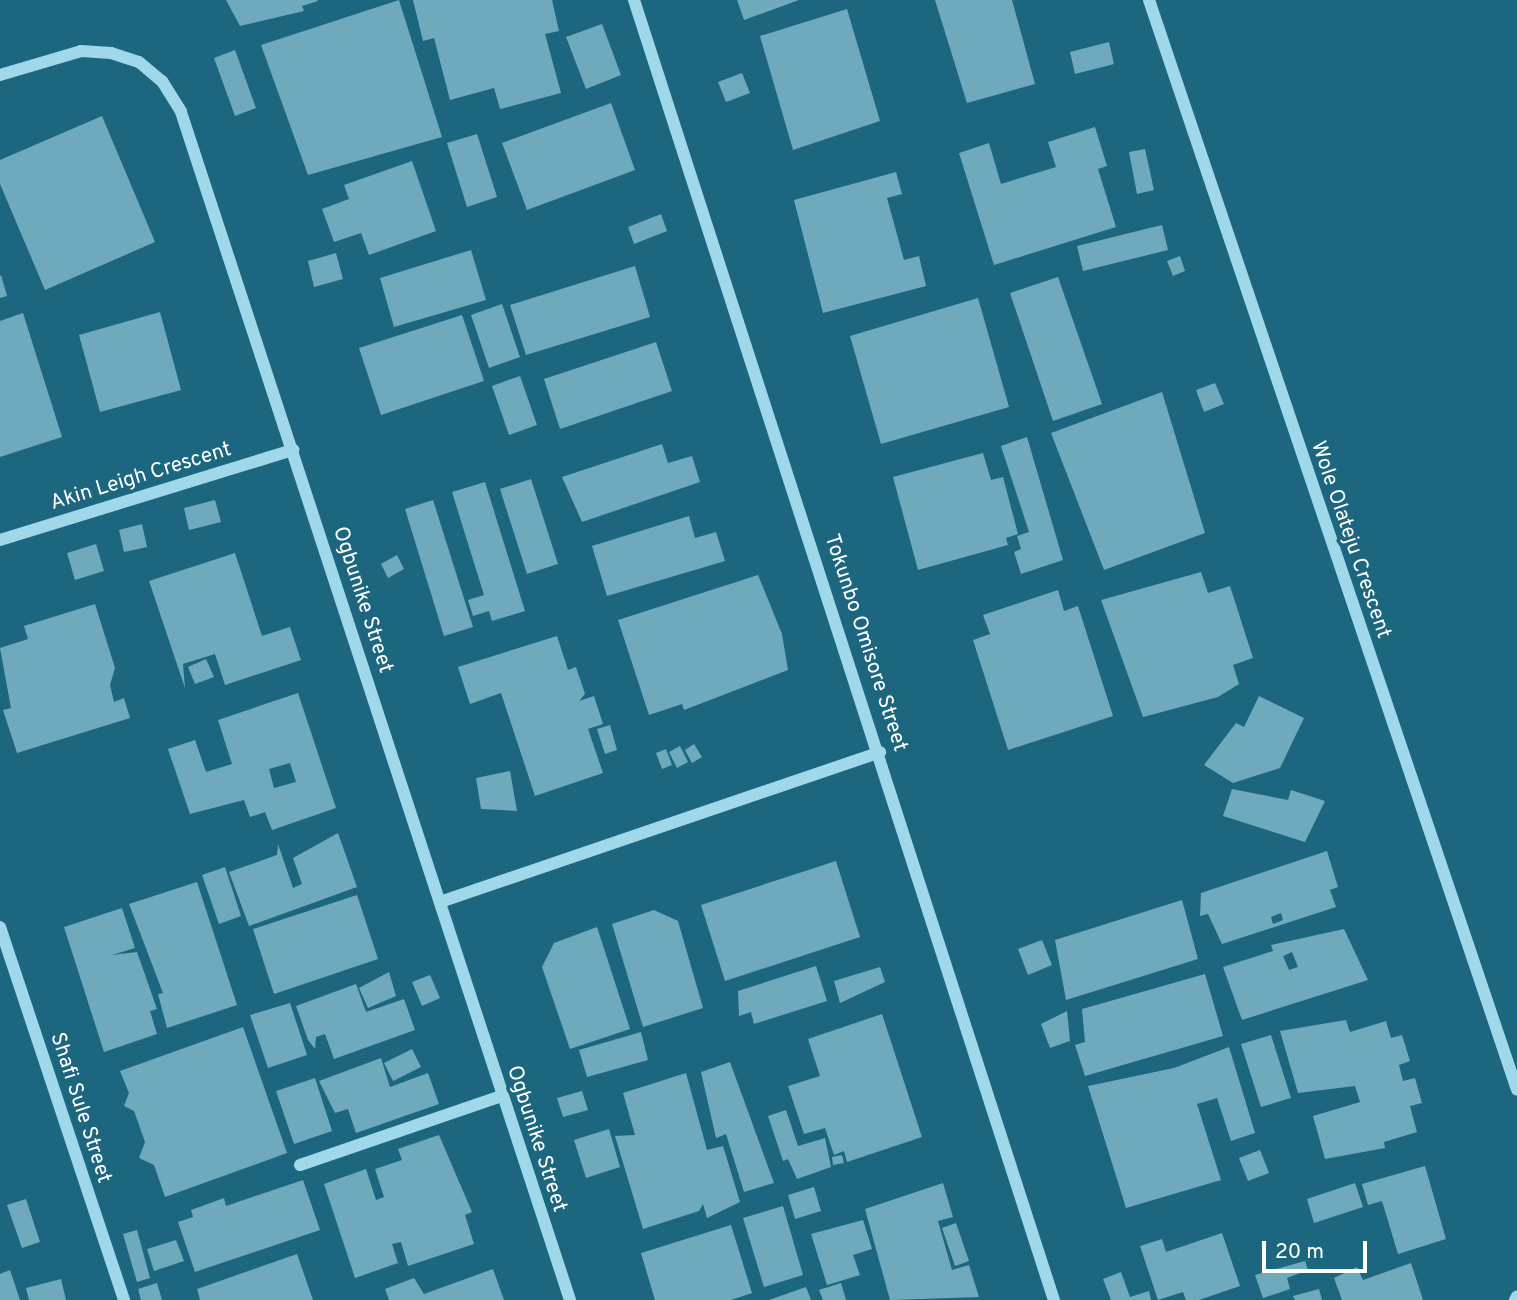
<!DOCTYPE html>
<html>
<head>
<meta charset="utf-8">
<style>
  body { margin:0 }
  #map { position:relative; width:1517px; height:1300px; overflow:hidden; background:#1c677f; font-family:Overpass,sans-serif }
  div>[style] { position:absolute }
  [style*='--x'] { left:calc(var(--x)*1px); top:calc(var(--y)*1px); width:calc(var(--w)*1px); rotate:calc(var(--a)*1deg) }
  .building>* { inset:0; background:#6faabc }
  .minor>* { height:12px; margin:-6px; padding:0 6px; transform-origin:6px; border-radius:6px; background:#9fd8e9 }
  span { translate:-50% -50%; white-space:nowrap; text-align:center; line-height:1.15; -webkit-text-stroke:7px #1c677f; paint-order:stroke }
  .street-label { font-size:21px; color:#fff }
  .scale { position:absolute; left:1262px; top:1241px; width:105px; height:32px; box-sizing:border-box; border:4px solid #fff; border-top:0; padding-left:9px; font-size:21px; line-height:24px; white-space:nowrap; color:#fff; -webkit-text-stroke:5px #1c677f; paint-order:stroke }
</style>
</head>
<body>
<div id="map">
  <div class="building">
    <div style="clip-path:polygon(226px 0,317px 0,318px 1px,302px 6px,304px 11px,240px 26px)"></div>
    <div style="clip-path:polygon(399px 0,442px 137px,308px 175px,261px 45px)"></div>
    <div style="clip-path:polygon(413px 0,552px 0,559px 31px,545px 34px,561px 93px,500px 109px,494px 88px,450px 100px,434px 38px,423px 41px)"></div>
    <div style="clip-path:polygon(737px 0,799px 0,744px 20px)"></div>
    <div style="clip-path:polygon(935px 0,1012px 0,1035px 84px,967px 103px)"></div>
    <div style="clip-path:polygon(847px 9px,880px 121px,793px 150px,760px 36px)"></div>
    <div style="clip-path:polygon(602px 24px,621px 75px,586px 89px,566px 37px)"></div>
    <div style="clip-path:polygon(1109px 42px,1114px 64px,1075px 74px,1070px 52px)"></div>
    <div style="clip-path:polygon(235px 50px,256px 108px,235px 116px,214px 58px)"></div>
    <div style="clip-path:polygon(742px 73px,750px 93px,726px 102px,718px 82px)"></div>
    <div style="clip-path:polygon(611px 103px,635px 170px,527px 210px,502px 143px)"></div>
    <div style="clip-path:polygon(102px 116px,155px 242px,45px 290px,0 184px,0 160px)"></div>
    <div style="clip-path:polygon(1095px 127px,1107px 166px,1098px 169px,1116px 227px,994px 265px,959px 153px,989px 143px,1001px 184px,1056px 167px,1048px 142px)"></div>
    <div style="clip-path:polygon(477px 134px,497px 197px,467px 207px,447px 143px)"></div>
    <div style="clip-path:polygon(1145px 149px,1154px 190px,1137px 194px,1129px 152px)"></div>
    <div style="clip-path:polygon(412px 161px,436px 231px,369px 255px,361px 233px,334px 242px,322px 209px,349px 199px,344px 185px)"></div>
    <div style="clip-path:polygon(896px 172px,902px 194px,887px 198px,904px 260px,919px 256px,926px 286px,823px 313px,794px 200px)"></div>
    <div style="clip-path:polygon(661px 214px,667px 231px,634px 244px,628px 227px)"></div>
    <div style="clip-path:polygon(1162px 225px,1168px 250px,1083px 271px,1077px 246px)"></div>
    <div style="clip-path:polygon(471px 250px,486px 300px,394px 327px,380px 278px)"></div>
    <div style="clip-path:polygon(336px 253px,343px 279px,314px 287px,308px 261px)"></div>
    <div style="clip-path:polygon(1180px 256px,1185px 271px,1173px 276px,1167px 261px)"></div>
    <div style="clip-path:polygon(635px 266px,650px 317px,526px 355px,510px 305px)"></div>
    <div style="clip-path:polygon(1px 275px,7px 296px,0 298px,0 276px)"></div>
    <div style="clip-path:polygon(1058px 277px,1102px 404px,1053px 421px,1010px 293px)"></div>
    <div style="clip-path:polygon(978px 298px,1009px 407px,881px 444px,850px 336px)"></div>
    <div style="clip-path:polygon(502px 304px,520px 357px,489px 368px,471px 315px)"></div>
    <div style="clip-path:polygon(160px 312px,181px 390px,100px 412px,79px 335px)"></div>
    <div style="clip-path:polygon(23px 313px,62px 437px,0 457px,0 321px)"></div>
    <div style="clip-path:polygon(462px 315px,484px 381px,381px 415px,359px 348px)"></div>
    <div style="clip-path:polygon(656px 342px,672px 391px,560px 429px,544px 379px)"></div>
    <div style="clip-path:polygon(520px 376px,537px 425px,509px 435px,492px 386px)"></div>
    <div style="clip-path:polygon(1215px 383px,1224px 404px,1204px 412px,1196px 390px)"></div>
    <div style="clip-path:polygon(1162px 392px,1205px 533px,1104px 570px,1051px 433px)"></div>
    <div style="clip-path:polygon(1027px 437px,1063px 560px,1021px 574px,1014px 552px,1021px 549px,1017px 536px,1029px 532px,1001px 446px)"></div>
    <div style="clip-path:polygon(662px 444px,668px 463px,692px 456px,700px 482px,582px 522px,562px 477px)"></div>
    <div style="clip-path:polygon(983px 453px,991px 480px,1003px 477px,1018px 534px,1006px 538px,1008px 545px,918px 570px,893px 477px)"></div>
    <div style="clip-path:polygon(531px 479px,558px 564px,527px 574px,500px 489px)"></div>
    <div style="clip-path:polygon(485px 482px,525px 611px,492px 621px,489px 611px,473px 616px,468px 600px,484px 595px,452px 492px)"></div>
    <div style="clip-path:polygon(215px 500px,221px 522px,189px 530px,184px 508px)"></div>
    <div style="clip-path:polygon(433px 500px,473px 627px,444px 636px,405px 509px)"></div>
    <div style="clip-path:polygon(689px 516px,695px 538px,716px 532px,725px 561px,607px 596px,592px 546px)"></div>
    <div style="clip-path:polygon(142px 524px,147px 547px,124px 552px,119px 530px)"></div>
    <div style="clip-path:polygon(96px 544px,104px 571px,75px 580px,67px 553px)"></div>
    <div style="clip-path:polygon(235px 553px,262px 636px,290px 627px,301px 660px,225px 685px,215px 654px,183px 664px,185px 688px,149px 581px)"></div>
    <div style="clip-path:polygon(397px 555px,404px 569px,388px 578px,381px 564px)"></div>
    <div style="clip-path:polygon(1201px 572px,1208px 593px,1230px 586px,1253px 658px,1233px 665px,1239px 684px,1218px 697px,1143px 717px,1101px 600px)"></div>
    <div style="clip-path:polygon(758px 575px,782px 634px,788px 670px,684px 710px,682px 704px,649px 715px,618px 620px)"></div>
    <div style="clip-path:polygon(1058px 590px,1064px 611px,1078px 606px,1113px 716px,1008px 750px,973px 640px,990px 634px,983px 615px)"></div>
    <div style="clip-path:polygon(95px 604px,115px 668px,110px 685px,114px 702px,124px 698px,130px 718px,17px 753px,3px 710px,11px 708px,0 648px,28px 639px,24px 626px)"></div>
    <div style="clip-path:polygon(557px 636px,568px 670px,576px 667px,585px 694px,579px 701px,594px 696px,603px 724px,588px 729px,603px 773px,535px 796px,501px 693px,470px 704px,458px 667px)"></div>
    <div style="clip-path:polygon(206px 659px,214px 677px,195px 684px,188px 667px)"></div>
    <div style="clip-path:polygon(evenodd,298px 693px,336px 808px,272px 830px,265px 812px,250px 817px,244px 800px,190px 814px,168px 749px,195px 740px,206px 772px,232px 764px,218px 720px,298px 693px,290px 763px,296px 782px,274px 788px,269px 769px,290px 763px)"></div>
    <div style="clip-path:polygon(1259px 696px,1304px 718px,1280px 768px,1233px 783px,1204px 765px,1236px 723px,1244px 727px)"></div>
    <div style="clip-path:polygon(610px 725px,617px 750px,605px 754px,597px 729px)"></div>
    <div style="clip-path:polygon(694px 744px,702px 757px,692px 763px,685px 750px)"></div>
    <div style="clip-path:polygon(680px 746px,688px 762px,677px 768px,669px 752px)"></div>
    <div style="clip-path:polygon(666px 749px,672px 765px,662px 769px,656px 753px)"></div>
    <div style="clip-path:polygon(510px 771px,517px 811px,481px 809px,476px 778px)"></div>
    <div style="clip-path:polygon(1232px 789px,1288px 800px,1291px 790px,1325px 801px,1305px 842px,1223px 816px)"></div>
    <div style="clip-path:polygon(338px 833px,357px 887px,249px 926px,229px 872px,277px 855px,278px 844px,293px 888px,302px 884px,293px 858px)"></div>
    <div style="clip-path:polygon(evenodd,1327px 851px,1338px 887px,1330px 890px,1336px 907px,1222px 944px,1208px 914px,1200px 916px,1201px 893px,1327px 851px,1281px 913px,1283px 920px,1273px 924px,1271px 917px,1281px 913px)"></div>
    <div style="clip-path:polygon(836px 861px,860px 937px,725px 981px,701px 905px)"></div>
    <div style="clip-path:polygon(225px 867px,241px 916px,219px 924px,202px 875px)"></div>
    <div style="clip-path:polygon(197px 882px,237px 1005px,167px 1028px,158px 994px,163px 993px,129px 904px)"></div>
    <div style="clip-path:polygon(357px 895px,378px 959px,274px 994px,253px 929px)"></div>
    <div style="clip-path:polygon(1182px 900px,1198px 959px,1066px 1000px,1055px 940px)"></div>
    <div style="clip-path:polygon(122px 908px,135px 948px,112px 955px,137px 952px,157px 1009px,150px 1011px,157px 1034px,104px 1052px,64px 927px)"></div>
    <div style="clip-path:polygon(654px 910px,678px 921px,703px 1008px,643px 1027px,612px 924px)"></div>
    <div style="clip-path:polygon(597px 927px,630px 1029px,570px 1049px,542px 967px,554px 943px)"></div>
    <div style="clip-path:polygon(evenodd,1344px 929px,1368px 980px,1242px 1020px,1223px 967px,1273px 951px,1271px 945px,1344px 929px,1292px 952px,1298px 967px,1289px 970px,1283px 956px,1292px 952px)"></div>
    <div style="clip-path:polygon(1042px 940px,1052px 965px,1028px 975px,1018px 949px)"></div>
    <div style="clip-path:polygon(816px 966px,827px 1001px,754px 1024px,751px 1012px,739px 1016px,738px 991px)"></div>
    <div style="clip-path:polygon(880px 967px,885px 982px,840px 1003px,834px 981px)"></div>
    <div style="clip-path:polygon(389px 972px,396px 996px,368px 1008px,359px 988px)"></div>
    <div style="clip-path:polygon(1205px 974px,1223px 1036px,1085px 1076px,1075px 1045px,1085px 1042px,1082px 1009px)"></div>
    <div style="clip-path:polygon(430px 975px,440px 998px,422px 1006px,412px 982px)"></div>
    <div style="clip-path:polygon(356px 984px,366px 1012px,404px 999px,415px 1030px,334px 1059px,325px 1034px,316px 1037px,315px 1049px,308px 1040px,296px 1006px)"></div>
    <div style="clip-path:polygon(290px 1003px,307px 1055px,268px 1068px,250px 1015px)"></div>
    <div style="clip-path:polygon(1067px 1011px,1070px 1041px,1050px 1048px,1041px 1024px)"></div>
    <div style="clip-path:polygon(882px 1014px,922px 1137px,847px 1162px,844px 1151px,834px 1155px,825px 1128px,804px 1134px,788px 1086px,820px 1076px,808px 1039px)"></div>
    <div style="clip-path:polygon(1346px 1020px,1350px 1032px,1386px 1021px,1391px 1038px,1402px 1035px,1410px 1061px,1399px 1065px,1403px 1081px,1415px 1078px,1422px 1103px,1410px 1106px,1417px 1132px,1384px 1142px,1385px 1148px,1325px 1159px,1313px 1116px,1360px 1102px,1355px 1086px,1298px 1093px,1280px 1031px)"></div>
    <div style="clip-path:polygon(243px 1027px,287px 1153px,165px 1197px,154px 1165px,139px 1158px,145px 1142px,134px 1111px,124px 1106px,129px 1093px,120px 1071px)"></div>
    <div style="clip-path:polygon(641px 1032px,648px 1060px,587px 1077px,579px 1050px)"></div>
    <div style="clip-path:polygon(1271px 1035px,1291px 1098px,1261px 1107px,1241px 1044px)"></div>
    <div style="clip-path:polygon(1229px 1047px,1255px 1133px,1231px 1141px,1217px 1098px,1197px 1104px,1221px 1180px,1126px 1208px,1088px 1086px,1174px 1068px)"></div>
    <div style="clip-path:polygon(412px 1049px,421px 1067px,393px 1081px,384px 1063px)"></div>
    <div style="clip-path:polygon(381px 1058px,390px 1087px,428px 1073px,439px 1104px,356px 1133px,348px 1109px,335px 1113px,319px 1081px)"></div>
    <div style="clip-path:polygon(730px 1062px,774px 1183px,744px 1192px,726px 1134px,716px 1138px,701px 1072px)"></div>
    <div style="clip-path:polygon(686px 1073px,707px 1150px,723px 1146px,740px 1202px,707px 1218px,703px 1204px,699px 1211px,643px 1229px,615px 1136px,635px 1135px,623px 1093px)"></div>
    <div style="clip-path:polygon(315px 1078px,332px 1131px,294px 1144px,276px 1091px)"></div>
    <div style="clip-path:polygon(582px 1091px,588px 1110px,563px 1117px,557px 1098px)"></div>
    <div style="clip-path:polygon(786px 1110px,798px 1146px,825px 1138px,831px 1167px,797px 1179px,788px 1159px,783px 1161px,768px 1116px)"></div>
    <div style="clip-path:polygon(609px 1129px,620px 1167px,586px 1178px,574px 1140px)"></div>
    <div style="clip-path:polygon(439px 1135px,472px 1212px,465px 1215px,474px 1244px,408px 1266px,401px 1242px,392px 1244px,398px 1263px,355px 1278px,324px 1184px,366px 1169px,376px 1200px,384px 1197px,375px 1169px,402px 1160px,398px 1149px)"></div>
    <div style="clip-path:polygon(1260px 1150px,1269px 1173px,1248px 1181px,1239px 1158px)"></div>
    <div style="clip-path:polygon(842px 1155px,844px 1163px,833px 1165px,832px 1157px)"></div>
    <div style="clip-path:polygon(1425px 1166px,1446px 1239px,1398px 1254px,1382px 1201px,1368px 1205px,1362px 1184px)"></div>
    <div style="clip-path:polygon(303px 1180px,320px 1230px,195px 1272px,178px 1222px,193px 1217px,191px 1210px,224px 1198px,226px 1206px)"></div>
    <div style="clip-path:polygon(943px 1183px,953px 1217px,938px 1221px,952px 1270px,969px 1265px,979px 1297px,890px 1300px,865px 1209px)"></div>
    <div style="clip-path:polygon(1355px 1183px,1363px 1207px,1314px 1223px,1307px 1199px)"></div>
    <div style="clip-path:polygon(814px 1187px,821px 1211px,795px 1219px,788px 1195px)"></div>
    <div style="clip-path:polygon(26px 1199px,40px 1242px,22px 1248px,7px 1205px)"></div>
    <div style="clip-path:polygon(783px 1206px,803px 1275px,764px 1287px,743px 1218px)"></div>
    <div style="clip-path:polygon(863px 1220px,872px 1249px,853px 1255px,860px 1275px,827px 1285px,811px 1234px)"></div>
    <div style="clip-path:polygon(956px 1223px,969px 1261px,955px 1266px,942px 1228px)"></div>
    <div style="clip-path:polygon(731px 1225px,752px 1293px,731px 1300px,655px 1300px,641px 1253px)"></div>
    <div style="clip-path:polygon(137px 1230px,150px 1278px,137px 1282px,123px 1234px)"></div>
    <div style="clip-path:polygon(1222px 1233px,1240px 1286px,1199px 1300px,1186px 1300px,1183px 1292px,1158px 1300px,1140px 1246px,1162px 1239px,1166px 1252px)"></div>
    <div style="clip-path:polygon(176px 1240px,184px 1261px,154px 1271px,147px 1249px)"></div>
    <div style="clip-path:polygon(297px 1254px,313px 1300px,200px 1300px,197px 1289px)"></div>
    <div style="clip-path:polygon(1305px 1261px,1308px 1270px,1287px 1278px,1290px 1289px,1263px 1298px,1255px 1275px)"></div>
    <div style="clip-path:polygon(1411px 1263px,1423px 1300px,1342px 1300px,1334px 1278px,1357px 1267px,1363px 1280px)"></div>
    <div style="clip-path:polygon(493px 1269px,504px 1300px,389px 1300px,385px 1289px,414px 1278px,424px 1294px)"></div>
    <div style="clip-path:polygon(10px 1270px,20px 1300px,0 1300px,0 1274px)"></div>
    <div style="clip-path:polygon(1121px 1272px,1130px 1297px,1149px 1291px,1151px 1300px,1111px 1300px,1103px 1279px)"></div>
    <div style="clip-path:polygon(61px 1279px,66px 1300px,29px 1300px,26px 1288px)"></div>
    <div style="clip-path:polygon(157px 1283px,162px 1300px,141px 1300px,138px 1289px)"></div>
    <div style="clip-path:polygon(841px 1283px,846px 1300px,823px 1300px,819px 1290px)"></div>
    <div style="clip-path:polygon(806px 1287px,811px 1300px,769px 1300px)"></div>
    <div style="clip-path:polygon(1319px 1289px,1322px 1300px,1295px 1300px,1293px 1296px)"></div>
  </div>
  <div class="minor">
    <div style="--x:634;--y:0;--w:1366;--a:72.1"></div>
    <div style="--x:1149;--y:0;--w:1150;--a:71.34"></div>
    <div style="--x:0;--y:75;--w:84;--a:-16.5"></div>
    <div style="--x:81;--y:51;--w:30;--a:4"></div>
    <div style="--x:111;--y:53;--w:29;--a:18"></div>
    <div style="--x:139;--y:62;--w:30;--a:40"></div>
    <div style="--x:162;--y:81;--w:36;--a:58"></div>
    <div style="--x:181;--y:112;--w:1250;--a:71.87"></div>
    <div style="--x:0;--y:540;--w:307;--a:-17.1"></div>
    <div style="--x:440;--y:902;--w:465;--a:-18.8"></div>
    <div style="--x:0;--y:927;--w:393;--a:71.6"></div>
    <div style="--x:300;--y:1165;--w:213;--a:-18.9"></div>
    <div style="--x:1515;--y:1300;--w:4;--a:-63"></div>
  </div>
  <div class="street-label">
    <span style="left:141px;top:477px;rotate:-17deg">Akin Leigh Crescent</span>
    <span style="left:1350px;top:540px;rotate:71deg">Wole Olateju Crescent</span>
    <span style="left:362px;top:600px;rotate:72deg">Ogbunike Street</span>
    <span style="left:865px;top:643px;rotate:72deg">Tokunbo Omisore Street</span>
    <span style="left:80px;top:1108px;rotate:72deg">Shafi Sule Street</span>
    <span style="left:536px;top:1139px;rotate:72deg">Ogbunike Street</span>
  </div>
  <div class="scale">20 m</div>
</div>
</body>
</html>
